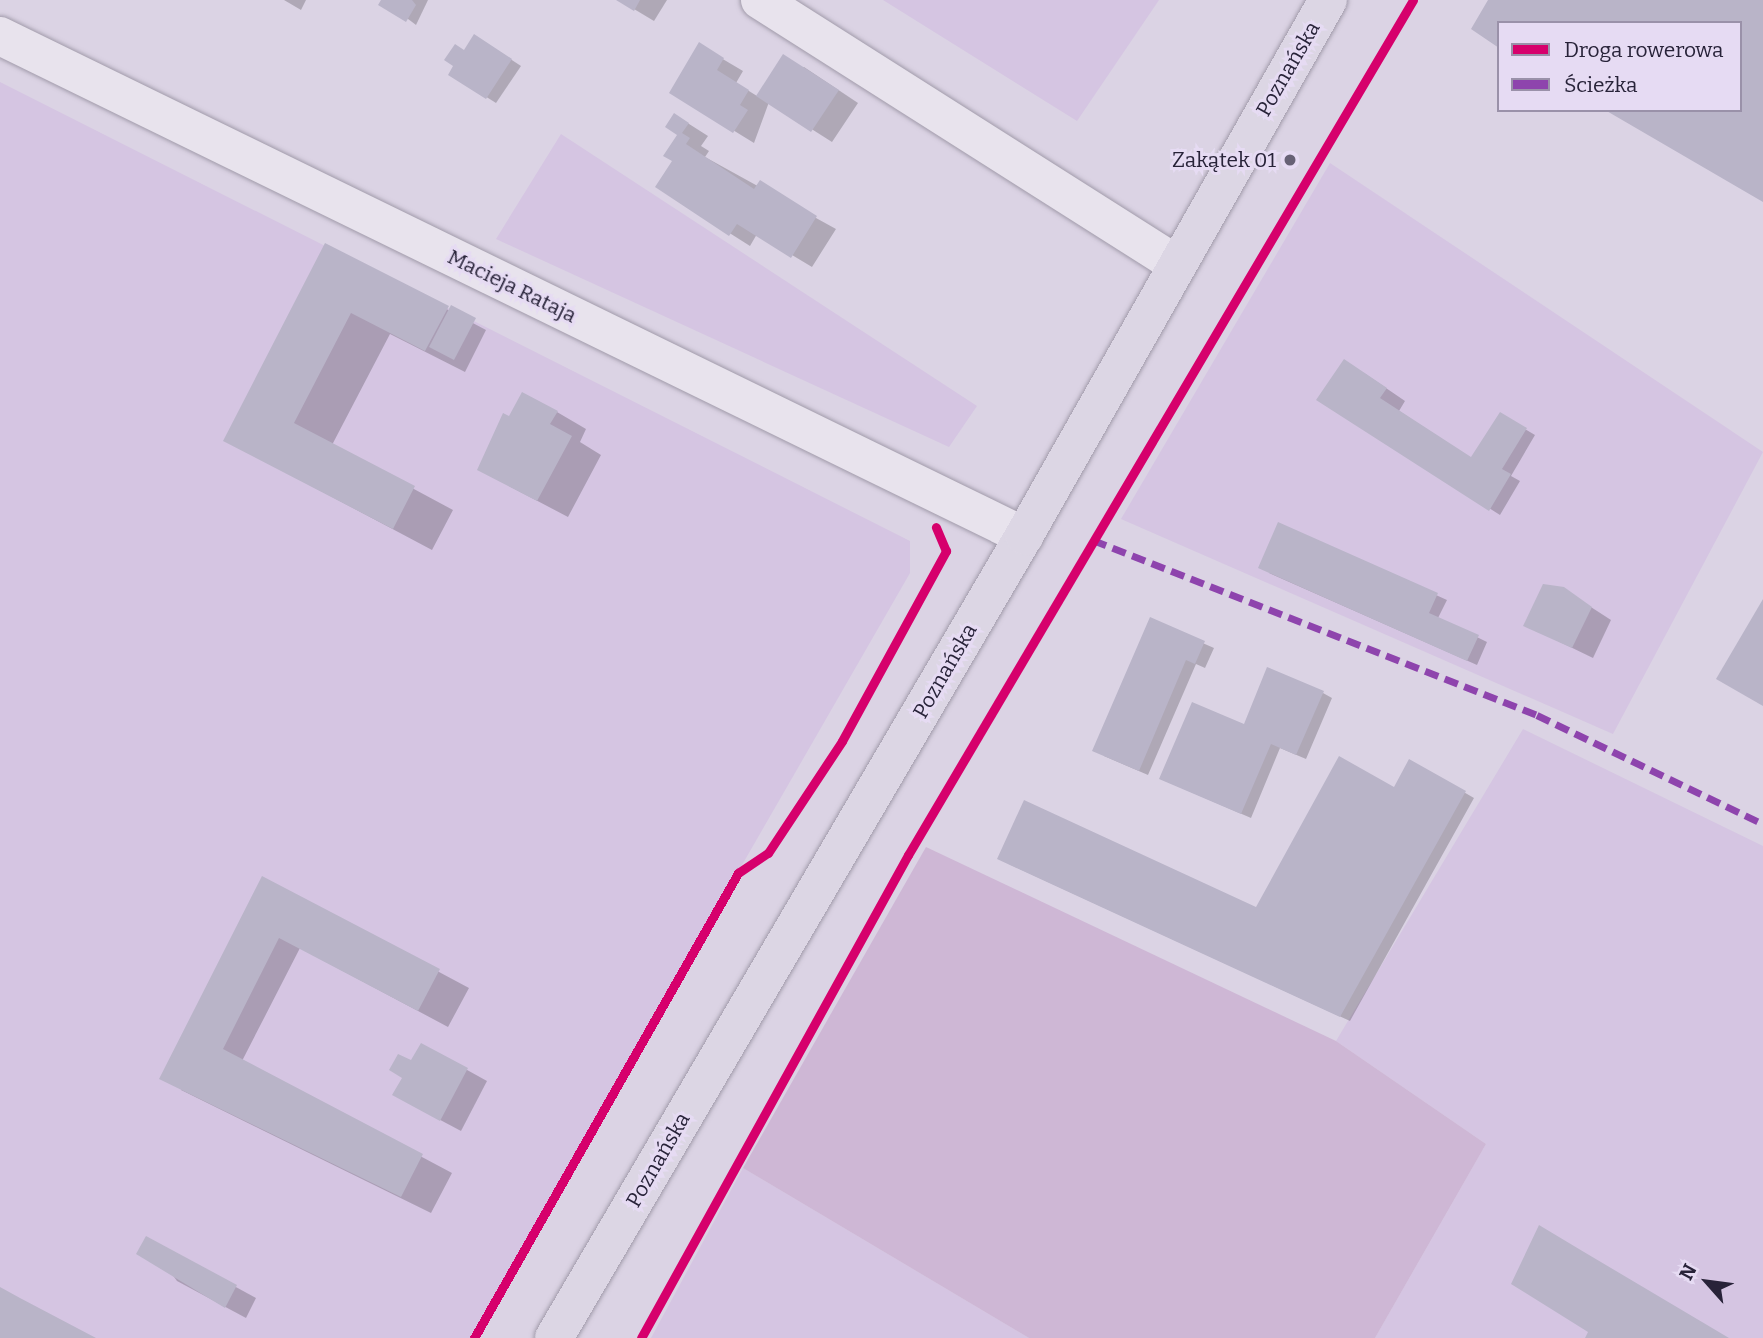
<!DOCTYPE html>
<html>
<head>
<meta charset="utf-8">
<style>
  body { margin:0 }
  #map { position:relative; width:1763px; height:1338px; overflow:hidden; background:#dbd3e4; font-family:Bitter,serif }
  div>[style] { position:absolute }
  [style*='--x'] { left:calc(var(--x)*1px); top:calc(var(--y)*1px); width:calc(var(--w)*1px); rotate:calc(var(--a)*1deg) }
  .farmland>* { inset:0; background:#d5c5e2 }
  .green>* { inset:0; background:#ceb7d5 }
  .shadow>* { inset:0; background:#0003 }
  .building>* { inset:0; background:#b9b4c8 }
  .roads { filter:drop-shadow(0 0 2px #a19baa) drop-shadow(0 0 2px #a19baa) }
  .street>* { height:38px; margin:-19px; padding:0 19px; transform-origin:19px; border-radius:19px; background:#e8e3ed }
  .secondary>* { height:38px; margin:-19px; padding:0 19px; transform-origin:19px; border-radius:19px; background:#e8e3ed }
  .primary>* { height:38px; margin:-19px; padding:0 19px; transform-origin:19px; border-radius:19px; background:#dcd6e4 }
  .quiet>* { height:7px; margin-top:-3.5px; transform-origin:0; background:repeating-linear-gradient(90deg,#8e44ad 0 14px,transparent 0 21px) }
  .cycleway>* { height:9px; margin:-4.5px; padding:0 4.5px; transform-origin:4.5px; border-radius:4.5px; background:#d6006c }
  .dots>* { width:19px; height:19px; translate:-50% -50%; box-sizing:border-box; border:4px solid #e6dbf3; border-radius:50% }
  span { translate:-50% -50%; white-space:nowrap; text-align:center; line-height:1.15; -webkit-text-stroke:6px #e6dbf3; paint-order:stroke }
  .street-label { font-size:21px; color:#282339 }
  .poi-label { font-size:21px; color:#282339 }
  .right { translate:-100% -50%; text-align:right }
  .legend { position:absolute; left:1497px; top:21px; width:245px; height:91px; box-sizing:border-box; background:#e6dbf3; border:2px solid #9a91a9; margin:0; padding:9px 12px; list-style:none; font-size:21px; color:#282339 }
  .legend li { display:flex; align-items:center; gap:14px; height:35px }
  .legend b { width:35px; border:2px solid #9a91a9 }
  .north { position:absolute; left:1672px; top:1247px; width:70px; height:70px; -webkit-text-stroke:5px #e6dbf3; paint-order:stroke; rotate:298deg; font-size:19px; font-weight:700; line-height:28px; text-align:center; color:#282339 }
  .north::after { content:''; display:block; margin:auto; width:24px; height:32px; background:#282339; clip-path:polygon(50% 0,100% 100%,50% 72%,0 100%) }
</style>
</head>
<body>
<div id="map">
  <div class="farmland">
    <div style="clip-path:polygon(883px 0,1159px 0,1077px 121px)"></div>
    <div style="clip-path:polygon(0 82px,910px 541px,910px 573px,470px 1338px,0 1338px)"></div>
    <div style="clip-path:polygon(561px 134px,977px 406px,949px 447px,496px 239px)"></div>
    <div style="clip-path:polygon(1330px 163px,1763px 452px,1613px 734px,1121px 519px)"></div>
    <div style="clip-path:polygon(1523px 729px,1763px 846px,1763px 1338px,1375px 1338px,1486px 1144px,1336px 1041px)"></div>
    <div style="clip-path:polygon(743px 1168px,1029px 1338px,651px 1338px)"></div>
  </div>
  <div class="green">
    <div style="clip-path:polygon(926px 847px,1336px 1041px,1486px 1144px,1375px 1338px,1029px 1338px,743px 1168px)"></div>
  </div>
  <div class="shadow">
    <div style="clip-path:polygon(284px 0,306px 0,301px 10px)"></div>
    <div style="clip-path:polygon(383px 0,428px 0,416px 25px)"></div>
    <div style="clip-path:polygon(619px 0,667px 0,654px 21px)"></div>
    <div style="clip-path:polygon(484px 42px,521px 66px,496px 103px,450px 74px,465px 52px)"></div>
    <div style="clip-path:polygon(699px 45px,743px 71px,736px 83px,757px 96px,804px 67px,858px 103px,832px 142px,769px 102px,754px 143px,671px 92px)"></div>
    <div style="clip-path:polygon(675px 115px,708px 136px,701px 146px,709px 151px,705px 157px,836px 229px,812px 267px,757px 234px,750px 246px,657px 187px,674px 161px,679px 134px)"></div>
    <div style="clip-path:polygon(326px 245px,486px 330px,465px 372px,390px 334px,332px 445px,453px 510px,432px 550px,225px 440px)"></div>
    <div style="clip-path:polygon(1364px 373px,1405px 401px,1399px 411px,1472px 459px,1500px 414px,1535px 435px,1511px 476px,1520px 481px,1500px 515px,1361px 427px)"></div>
    <div style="clip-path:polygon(557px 412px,586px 429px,580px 442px,601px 455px,568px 517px,509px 486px,510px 419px)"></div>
    <div style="clip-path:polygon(1279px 524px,1447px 600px,1438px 618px,1487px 642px,1477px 665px,1269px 573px)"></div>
    <div style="clip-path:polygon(1563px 589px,1611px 620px,1593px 658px,1525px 625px)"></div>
    <div style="clip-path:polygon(1150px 620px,1214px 648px,1205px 668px,1196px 664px,1148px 775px,1104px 756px)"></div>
    <div style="clip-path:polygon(1323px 693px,1332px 698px,1306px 759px,1280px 748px,1251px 818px,1161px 779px,1245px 726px)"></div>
    <div style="clip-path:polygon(1410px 761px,1474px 798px,1350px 1021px,1009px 864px,1257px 909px,1395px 789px)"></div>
    <div style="clip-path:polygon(263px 878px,469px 988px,448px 1027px,300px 948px,242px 1061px,452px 1173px,431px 1213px,181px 1090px)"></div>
    <div style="clip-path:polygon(422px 1045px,487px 1081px,461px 1131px,414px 1106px,411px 1063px)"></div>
    <div style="clip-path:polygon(146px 1238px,256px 1298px,246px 1318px,177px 1281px)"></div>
  </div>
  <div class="building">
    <div style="clip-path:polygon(381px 0,412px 0,416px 5px,406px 22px,378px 5px)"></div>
    <div style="clip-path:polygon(616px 0,640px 0,634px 11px)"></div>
    <div style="clip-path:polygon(1488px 0,1763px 0,1763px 202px,1605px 110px,1740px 110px,1740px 23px,1499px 23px,1499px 48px,1471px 29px)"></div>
    <div style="clip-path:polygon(474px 34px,512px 59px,486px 99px,448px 75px,453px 66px,444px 60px,455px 44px,464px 50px)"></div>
    <div style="clip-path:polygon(699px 42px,724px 58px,717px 70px,749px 90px,740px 105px,748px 110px,733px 133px,669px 93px)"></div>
    <div style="clip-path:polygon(783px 54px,839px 90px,811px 132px,756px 96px)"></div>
    <div style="clip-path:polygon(674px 113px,689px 123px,682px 133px,690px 138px,686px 144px,754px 189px,760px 180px,817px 216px,791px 258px,737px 224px,729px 236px,655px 187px,672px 161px,663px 156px,677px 135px,665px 127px)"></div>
    <div style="clip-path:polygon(325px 243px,449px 306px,425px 351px,351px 313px,294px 423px,415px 486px,393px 529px,223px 441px)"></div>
    <div style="clip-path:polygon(451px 305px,476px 318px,454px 360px,429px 347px)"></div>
    <div style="clip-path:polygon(1344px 359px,1387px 388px,1380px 398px,1471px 457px,1500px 412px,1527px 428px,1502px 469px,1511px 474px,1489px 511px,1316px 400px)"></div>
    <div style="clip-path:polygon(522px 392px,558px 411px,550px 424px,572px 436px,537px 501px,477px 470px,503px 413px,509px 416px)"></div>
    <div style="clip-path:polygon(1278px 522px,1438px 593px,1429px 613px,1479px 635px,1467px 661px,1258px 568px)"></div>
    <div style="clip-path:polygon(1543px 584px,1564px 587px,1592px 607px,1572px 648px,1523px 626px)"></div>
    <div style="clip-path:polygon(1763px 599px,1763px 706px,1716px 679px)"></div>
    <div style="clip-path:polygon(1150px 617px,1205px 641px,1195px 664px,1186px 660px,1139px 771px,1092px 751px)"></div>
    <div style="clip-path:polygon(1267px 667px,1324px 691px,1296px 755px,1271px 744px,1241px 814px,1159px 779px,1192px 702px,1244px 724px)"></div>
    <div style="clip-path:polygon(1339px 756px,1394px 787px,1409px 759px,1466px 791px,1340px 1017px,997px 859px,1024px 800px,1256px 907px)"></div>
    <div style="clip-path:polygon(262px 876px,440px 969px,418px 1011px,279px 938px,223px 1049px,423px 1154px,401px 1197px,159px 1079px)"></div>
    <div style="clip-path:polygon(421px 1043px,468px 1068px,440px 1121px,392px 1095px,402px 1078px,389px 1070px,398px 1054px,411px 1060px)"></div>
    <div style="clip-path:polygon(1539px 1225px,1584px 1252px,1729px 1338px,1585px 1338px,1588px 1332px,1511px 1284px)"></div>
    <div style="clip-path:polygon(146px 1236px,237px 1285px,225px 1308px,136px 1254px)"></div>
    <div style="clip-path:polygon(0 1287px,20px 1298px,96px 1338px,0 1338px)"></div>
  </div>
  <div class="roads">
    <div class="street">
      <div style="--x:760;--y:0;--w:490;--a:32.4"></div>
    </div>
    <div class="secondary">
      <div style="--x:0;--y:36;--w:1140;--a:26.03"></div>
    </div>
    <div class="primary">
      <div style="--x:554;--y:1338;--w:930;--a:-59.63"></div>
      <div style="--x:1024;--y:536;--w:616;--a:-60.44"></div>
    </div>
  </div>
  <div class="quiet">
    <div style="--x:1093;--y:540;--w:477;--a:21.5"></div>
    <div style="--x:1537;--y:715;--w:251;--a:25.7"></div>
  </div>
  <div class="cycleway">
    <div style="--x:474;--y:1338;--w:535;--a:-60.41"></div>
    <div style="--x:738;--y:873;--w:36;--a:-34"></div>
    <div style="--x:768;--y:853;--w:134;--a:-56.5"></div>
    <div style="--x:842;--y:741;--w:217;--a:-61.3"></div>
    <div style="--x:946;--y:551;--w:26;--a:-113"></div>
    <div style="--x:641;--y:1338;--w:552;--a:-61.07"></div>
    <div style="--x:908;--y:855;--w:993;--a:-59.43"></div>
  </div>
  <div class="dots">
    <div style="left:1290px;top:160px;background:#676175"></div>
  </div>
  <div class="street-label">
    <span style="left:1288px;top:69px;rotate:-60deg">Poznańska</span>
    <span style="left:512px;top:286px;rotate:26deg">Macieja Rataja</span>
    <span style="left:945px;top:671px;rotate:-60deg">Poznańska</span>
    <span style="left:658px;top:1160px;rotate:-60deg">Poznańska</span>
  </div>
  <div class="poi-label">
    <span class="right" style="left:1276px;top:160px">Zakątek 01</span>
  </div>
  <ul class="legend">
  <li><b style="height:9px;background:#d6006c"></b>Droga rowerowa</li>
  <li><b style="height:9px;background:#8e44ad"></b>Ścieżka</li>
  </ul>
  <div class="north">N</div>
</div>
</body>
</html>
